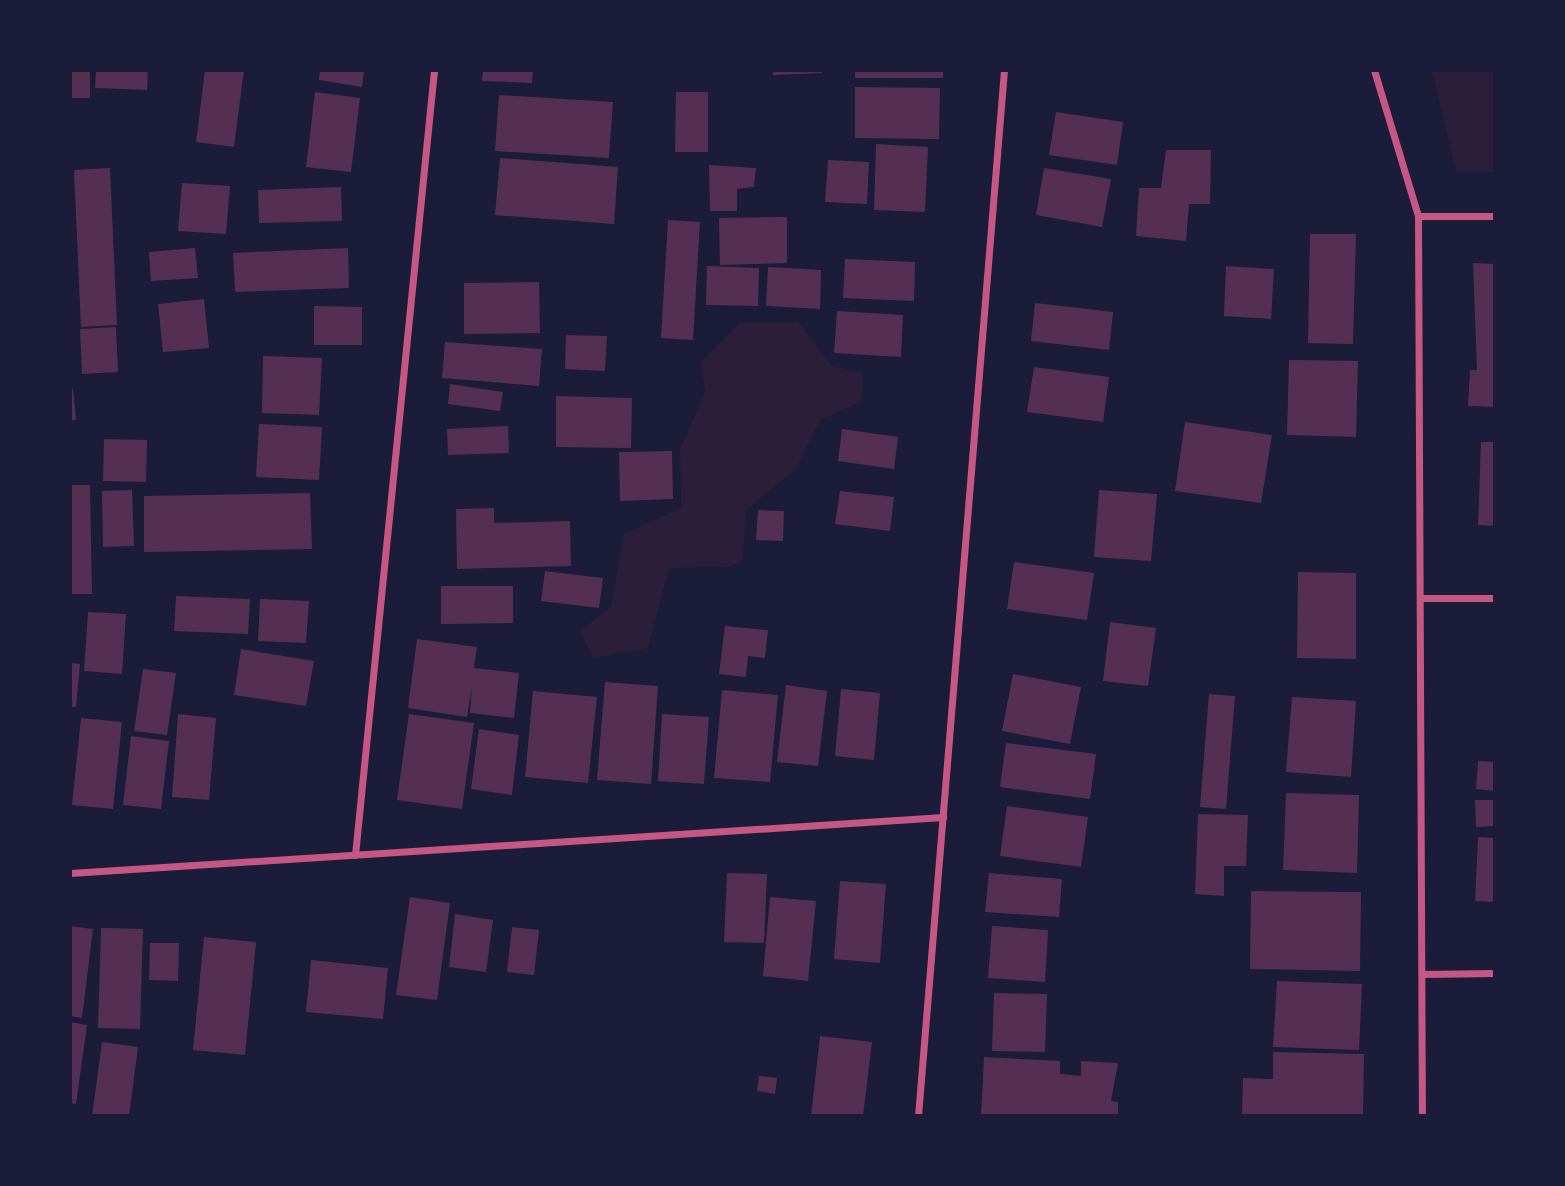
<!DOCTYPE html>
<html>
<head>
<meta charset="utf-8">
<style>
  body { margin:0 }
  #map { position:relative; width:1565px; height:1186px; overflow:hidden; background:#1b1b3a; font-family:Inter,sans-serif }
  div>[style] { position:absolute }
  [style*='--x'] { left:calc(var(--x)*1px); top:calc(var(--y)*1px); width:calc(var(--w)*1px); rotate:calc(var(--a)*1deg) }
  .green>* { inset:0; background:#2a1e3b }
  .building>* { inset:0; background:#542f53 }
  .minor>* { height:7px; margin:-3.5px; padding:0 3.5px; transform-origin:3.5px; border-radius:3.5px; background:#c65784 }
  span { translate:-50% -50%; white-space:nowrap; text-align:center; line-height:1.15; -webkit-text-stroke:5px #1b1b3a; paint-order:stroke }
  .frame { position:absolute; inset:0; border:72px solid #1b1b3a; pointer-events:none }
</style>
</head>
<body>
<div id="map">
  <div class="green">
    <div style="clip-path:polygon(1432px 70px,1495px 70px,1495px 172px,1456px 172px)"></div>
    <div style="clip-path:polygon(741px 322px,798px 322px,832px 366px,863px 373px,861px 402px,820px 420px,796px 469px,747px 509px,742px 561px,729px 567px,669px 568px,648px 648px,593px 658px,580px 631px,611px 607px,624px 534px,681px 508px,680px 450px,705px 392px,701px 362px)"></div>
  </div>
  <div class="building">
    <div style="clip-path:polygon(70px 70px,90px 70px,90px 98px,70px 98px)"></div>
    <div style="clip-path:polygon(96px 70px,148px 70px,147px 90px,95px 88px)"></div>
    <div style="clip-path:polygon(205px 70px,244px 70px,234px 147px,196px 142px)"></div>
    <div style="clip-path:polygon(320px 70px,364px 70px,362px 87px,319px 80px)"></div>
    <div style="clip-path:polygon(483px 70px,533px 70px,532px 83px,482px 81px)"></div>
    <div style="clip-path:polygon(773px 70px,822px 70px,822px 73px,773px 75px)"></div>
    <div style="clip-path:polygon(855px 70px,943px 70px,943px 78px,855px 78px)"></div>
    <div style="clip-path:polygon(855px 87px,940px 88px,939px 139px,855px 138px)"></div>
    <div style="clip-path:polygon(315px 92px,360px 98px,351px 172px,306px 167px)"></div>
    <div style="clip-path:polygon(676px 92px,708px 92px,708px 152px,675px 152px)"></div>
    <div style="clip-path:polygon(499px 95px,613px 102px,609px 158px,495px 151px)"></div>
    <div style="clip-path:polygon(1056px 112px,1123px 122px,1117px 165px,1049px 155px)"></div>
    <div style="clip-path:polygon(876px 144px,928px 147px,925px 212px,874px 210px)"></div>
    <div style="clip-path:polygon(1166px 150px,1211px 150px,1210px 204px,1189px 204px,1186px 241px,1136px 236px,1139px 188px,1161px 188px)"></div>
    <div style="clip-path:polygon(500px 158px,618px 167px,614px 224px,495px 215px)"></div>
    <div style="clip-path:polygon(828px 160px,869px 162px,867px 204px,825px 202px)"></div>
    <div style="clip-path:polygon(709px 165px,756px 168px,754px 187px,737px 189px,737px 211px,710px 211px)"></div>
    <div style="clip-path:polygon(110px 168px,117px 325px,81px 327px,74px 170px)"></div>
    <div style="clip-path:polygon(1044px 168px,1111px 179px,1102px 227px,1036px 215px)"></div>
    <div style="clip-path:polygon(182px 183px,230px 186px,226px 234px,178px 231px)"></div>
    <div style="clip-path:polygon(341px 187px,342px 221px,259px 223px,258px 190px)"></div>
    <div style="clip-path:polygon(787px 217px,787px 263px,720px 265px,719px 218px)"></div>
    <div style="clip-path:polygon(668px 220px,700px 222px,693px 340px,661px 338px)"></div>
    <div style="clip-path:polygon(1310px 234px,1356px 234px,1353px 344px,1308px 343px)"></div>
    <div style="clip-path:polygon(195px 248px,198px 278px,151px 281px,149px 252px)"></div>
    <div style="clip-path:polygon(348px 248px,349px 288px,235px 292px,233px 253px)"></div>
    <div style="clip-path:polygon(845px 259px,915px 262px,914px 301px,843px 298px)"></div>
    <div style="clip-path:polygon(1473px 263px,1495px 264px,1495px 407px,1468px 406px,1470px 370px,1477px 370px)"></div>
    <div style="clip-path:polygon(707px 266px,759px 268px,758px 306px,706px 305px)"></div>
    <div style="clip-path:polygon(1226px 266px,1274px 269px,1271px 319px,1224px 316px)"></div>
    <div style="clip-path:polygon(768px 267px,821px 270px,820px 309px,766px 306px)"></div>
    <div style="clip-path:polygon(539px 282px,540px 333px,464px 334px,464px 283px)"></div>
    <div style="clip-path:polygon(204px 299px,209px 348px,163px 352px,158px 304px)"></div>
    <div style="clip-path:polygon(1035px 303px,1113px 312px,1109px 350px,1031px 341px)"></div>
    <div style="clip-path:polygon(314px 306px,362px 307px,362px 345px,314px 345px)"></div>
    <div style="clip-path:polygon(837px 311px,903px 315px,901px 357px,834px 353px)"></div>
    <div style="clip-path:polygon(116px 327px,118px 372px,82px 374px,80px 329px)"></div>
    <div style="clip-path:polygon(566px 335px,607px 336px,605px 371px,565px 369px)"></div>
    <div style="clip-path:polygon(445px 342px,542px 349px,539px 386px,442px 378px)"></div>
    <div style="clip-path:polygon(263px 356px,322px 358px,319px 415px,262px 413px)"></div>
    <div style="clip-path:polygon(1289px 360px,1358px 361px,1356px 437px,1287px 435px)"></div>
    <div style="clip-path:polygon(1034px 367px,1109px 377px,1103px 422px,1027px 412px)"></div>
    <div style="clip-path:polygon(450px 384px,503px 392px,500px 411px,448px 404px)"></div>
    <div style="clip-path:polygon(70px 389px,73px 389px,76px 420px,70px 420px)"></div>
    <div style="clip-path:polygon(556px 396px,632px 398px,631px 448px,556px 447px)"></div>
    <div style="clip-path:polygon(1185px 422px,1272px 435px,1261px 503px,1175px 491px)"></div>
    <div style="clip-path:polygon(259px 424px,322px 427px,319px 480px,256px 477px)"></div>
    <div style="clip-path:polygon(508px 426px,509px 453px,448px 455px,447px 429px)"></div>
    <div style="clip-path:polygon(842px 429px,898px 437px,894px 469px,838px 461px)"></div>
    <div style="clip-path:polygon(104px 439px,147px 440px,146px 482px,103px 481px)"></div>
    <div style="clip-path:polygon(1481px 442px,1495px 442px,1495px 526px,1478px 525px)"></div>
    <div style="clip-path:polygon(672px 451px,673px 499px,620px 501px,619px 452px)"></div>
    <div style="clip-path:polygon(70px 485px,90px 485px,92px 594px,70px 594px)"></div>
    <div style="clip-path:polygon(132px 490px,134px 546px,103px 547px,102px 491px)"></div>
    <div style="clip-path:polygon(1099px 490px,1157px 494px,1151px 561px,1094px 557px)"></div>
    <div style="clip-path:polygon(840px 491px,894px 497px,890px 531px,835px 524px)"></div>
    <div style="clip-path:polygon(310px 493px,312px 549px,144px 552px,144px 496px)"></div>
    <div style="clip-path:polygon(494px 508px,494px 523px,570px 521px,571px 566px,457px 569px,456px 509px)"></div>
    <div style="clip-path:polygon(758px 510px,784px 511px,783px 541px,756px 540px)"></div>
    <div style="clip-path:polygon(1014px 562px,1094px 573px,1087px 620px,1007px 609px)"></div>
    <div style="clip-path:polygon(545px 571px,603px 578px,599px 608px,541px 601px)"></div>
    <div style="clip-path:polygon(1298px 572px,1356px 573px,1356px 659px,1297px 658px)"></div>
    <div style="clip-path:polygon(441px 586px,513px 586px,513px 623px,441px 624px)"></div>
    <div style="clip-path:polygon(176px 596px,250px 599px,248px 634px,174px 631px)"></div>
    <div style="clip-path:polygon(260px 599px,309px 601px,306px 643px,258px 641px)"></div>
    <div style="clip-path:polygon(88px 612px,126px 614px,122px 674px,84px 671px)"></div>
    <div style="clip-path:polygon(1110px 622px,1156px 628px,1148px 686px,1103px 681px)"></div>
    <div style="clip-path:polygon(725px 626px,768px 630px,765px 658px,748px 656px,746px 677px,719px 674px)"></div>
    <div style="clip-path:polygon(417px 639px,477px 647px,474px 668px,519px 673px,514px 718px,470px 713px,472px 686px,467px 717px,408px 708px)"></div>
    <div style="clip-path:polygon(241px 649px,314px 661px,306px 706px,234px 695px)"></div>
    <div style="clip-path:polygon(70px 663px,80px 664px,76px 707px,70px 707px)"></div>
    <div style="clip-path:polygon(143px 669px,176px 673px,167px 735px,134px 731px)"></div>
    <div style="clip-path:polygon(1013px 674px,1081px 687px,1070px 744px,1002px 731px)"></div>
    <div style="clip-path:polygon(605px 682px,658px 686px,651px 784px,597px 780px)"></div>
    <div style="clip-path:polygon(786px 685px,827px 691px,818px 766px,777px 762px)"></div>
    <div style="clip-path:polygon(841px 689px,880px 693px,874px 760px,835px 756px)"></div>
    <div style="clip-path:polygon(722px 690px,778px 695px,770px 782px,714px 778px)"></div>
    <div style="clip-path:polygon(533px 691px,597px 697px,588px 783px,525px 777px)"></div>
    <div style="clip-path:polygon(1209px 694px,1235px 696px,1226px 809px,1200px 807px)"></div>
    <div style="clip-path:polygon(1292px 697px,1356px 701px,1351px 777px,1286px 772px)"></div>
    <div style="clip-path:polygon(178px 714px,216px 718px,209px 800px,172px 797px)"></div>
    <div style="clip-path:polygon(409px 714px,474px 723px,462px 809px,397px 800px)"></div>
    <div style="clip-path:polygon(662px 714px,709px 717px,704px 784px,658px 781px)"></div>
    <div style="clip-path:polygon(81px 718px,122px 722px,113px 809px,72px 805px)"></div>
    <div style="clip-path:polygon(479px 729px,519px 735px,512px 795px,471px 789px)"></div>
    <div style="clip-path:polygon(131px 736px,169px 741px,161px 809px,123px 805px)"></div>
    <div style="clip-path:polygon(1006px 743px,1096px 754px,1090px 799px,1000px 787px)"></div>
    <div style="clip-path:polygon(1478px 761px,1495px 762px,1495px 791px,1476px 789px)"></div>
    <div style="clip-path:polygon(1286px 793px,1359px 795px,1357px 873px,1283px 870px)"></div>
    <div style="clip-path:polygon(1475px 800px,1495px 800px,1495px 826px,1476px 827px)"></div>
    <div style="clip-path:polygon(1007px 806px,1088px 817px,1081px 867px,1000px 856px)"></div>
    <div style="clip-path:polygon(1198px 814px,1248px 815px,1246px 866px,1224px 866px,1224px 896px,1195px 894px)"></div>
    <div style="clip-path:polygon(1478px 837px,1495px 838px,1495px 902px,1475px 901px)"></div>
    <div style="clip-path:polygon(727px 873px,767px 874px,764px 943px,724px 942px)"></div>
    <div style="clip-path:polygon(989px 873px,1062px 879px,1059px 917px,985px 912px)"></div>
    <div style="clip-path:polygon(840px 881px,886px 884px,880px 963px,834px 959px)"></div>
    <div style="clip-path:polygon(1251px 891px,1361px 892px,1360px 971px,1250px 969px)"></div>
    <div style="clip-path:polygon(410px 897px,450px 903px,437px 1000px,396px 995px)"></div>
    <div style="clip-path:polygon(770px 897px,816px 901px,808px 981px,763px 976px)"></div>
    <div style="clip-path:polygon(455px 914px,493px 920px,486px 972px,449px 967px)"></div>
    <div style="clip-path:polygon(70px 926px,93px 929px,82px 1018px,70px 1016px)"></div>
    <div style="clip-path:polygon(992px 926px,1048px 930px,1045px 982px,988px 978px)"></div>
    <div style="clip-path:polygon(512px 927px,539px 930px,534px 975px,507px 972px)"></div>
    <div style="clip-path:polygon(101px 928px,143px 929px,140px 1029px,98px 1028px)"></div>
    <div style="clip-path:polygon(204px 937px,256px 942px,245px 1055px,193px 1050px)"></div>
    <div style="clip-path:polygon(150px 943px,179px 943px,178px 981px,149px 980px)"></div>
    <div style="clip-path:polygon(311px 960px,388px 968px,383px 1019px,306px 1012px)"></div>
    <div style="clip-path:polygon(1277px 981px,1362px 984px,1359px 1050px,1273px 1047px)"></div>
    <div style="clip-path:polygon(994px 993px,1047px 994px,1045px 1052px,992px 1051px)"></div>
    <div style="clip-path:polygon(70px 1022px,87px 1025px,76px 1104px,70px 1103px)"></div>
    <div style="clip-path:polygon(820px 1036px,872px 1042px,863px 1116px,811px 1116px)"></div>
    <div style="clip-path:polygon(102px 1042px,138px 1047px,129px 1116px,92px 1116px)"></div>
    <div style="clip-path:polygon(1273px 1052px,1364px 1054px,1363px 1116px,1242px 1114px,1243px 1078px,1273px 1079px)"></div>
    <div style="clip-path:polygon(984px 1057px,1060px 1061px,1060px 1074px,1081px 1076px,1081px 1061px,1118px 1063px,1111px 1101px,1118px 1102px,1118px 1116px,981px 1116px)"></div>
    <div style="clip-path:polygon(759px 1076px,777px 1078px,775px 1094px,757px 1091px)"></div>
  </div>
  <div class="minor">
    <div style="--x:1374;--y:70;--w:152;--a:73.2"></div>
    <div style="--x:1418;--y:216;--w:900;--a:89.75"></div>
    <div style="--x:1418;--y:216;--w:77;--a:0"></div>
    <div style="--x:1420;--y:598;--w:75;--a:0"></div>
    <div style="--x:355;--y:855;--w:789;--a:-84.25"></div>
    <div style="--x:70;--y:873;--w:875;--a:-3.67"></div>
    <div style="--x:1422;--y:974;--w:73;--a:-0.8"></div>
    <div style="--x:918;--y:1116;--w:1050;--a:-85.3"></div>
  </div>
  <div class="frame"></div>
</div>
</body>
</html>
